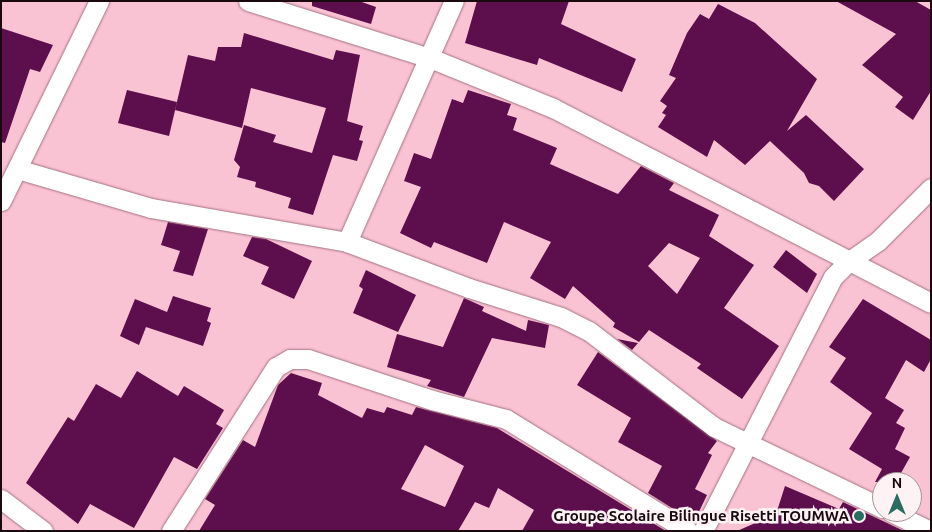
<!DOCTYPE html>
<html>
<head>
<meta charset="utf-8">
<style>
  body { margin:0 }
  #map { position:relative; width:932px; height:532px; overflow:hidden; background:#fac3d4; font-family:Ubuntu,sans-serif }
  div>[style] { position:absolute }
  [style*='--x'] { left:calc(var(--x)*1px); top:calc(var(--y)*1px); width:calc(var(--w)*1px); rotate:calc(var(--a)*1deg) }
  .building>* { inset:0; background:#5d0e4c }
  .roads { filter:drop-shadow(0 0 1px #a37281) drop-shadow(0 0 1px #a37281) }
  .street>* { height:19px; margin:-9.5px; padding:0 9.5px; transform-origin:9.5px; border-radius:9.5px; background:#fff }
  .dots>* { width:14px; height:14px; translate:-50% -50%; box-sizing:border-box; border:2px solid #fef2f5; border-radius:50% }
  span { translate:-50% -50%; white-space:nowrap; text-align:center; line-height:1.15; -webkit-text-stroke:5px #fef2f5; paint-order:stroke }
  .poi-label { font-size:15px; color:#1b0910; font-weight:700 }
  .right { translate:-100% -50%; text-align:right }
  .frame { position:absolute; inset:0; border:2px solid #1b0910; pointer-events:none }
  .north { position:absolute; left:872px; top:472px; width:50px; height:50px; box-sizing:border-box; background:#fef2f5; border:1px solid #a39599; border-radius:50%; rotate:0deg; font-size:14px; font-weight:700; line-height:20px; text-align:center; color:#1b0910 }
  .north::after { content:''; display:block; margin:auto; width:18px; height:22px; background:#2a6e61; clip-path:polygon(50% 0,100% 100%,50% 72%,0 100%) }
</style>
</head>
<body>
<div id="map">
  <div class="building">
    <div style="clip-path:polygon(312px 1px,359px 1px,376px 7px,371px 24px,312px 6px)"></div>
    <div style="clip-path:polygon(477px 1px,569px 1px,561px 24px,636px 59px,622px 92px,539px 58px,537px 65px,465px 43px)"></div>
    <div style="clip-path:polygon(836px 1px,915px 1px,931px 10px,931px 91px,913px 120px,895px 107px,903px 97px,862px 65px,896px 34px)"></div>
    <div style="clip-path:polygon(718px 4px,755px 23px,817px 79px,787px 131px,806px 115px,864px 169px,834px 201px,819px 186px,809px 183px,804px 173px,770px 141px,745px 165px,714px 140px,707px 157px,658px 127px,666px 115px,662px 113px,667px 106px,660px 101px,676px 78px,669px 75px,687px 33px,700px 14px,709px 19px)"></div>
    <div style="clip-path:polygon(1px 28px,53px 45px,40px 72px,30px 69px,5px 143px,1px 142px)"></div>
    <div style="clip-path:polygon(244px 33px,333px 60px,336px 50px,360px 55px,347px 121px,363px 126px,359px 140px,363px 141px,357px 161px,333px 155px,313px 215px,288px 208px,291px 198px,255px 187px,256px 182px,237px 177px,240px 167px,234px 160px,244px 125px,276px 135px,273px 142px,312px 153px,326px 108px,251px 88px,242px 128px,175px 110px,188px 55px,215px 61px,218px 47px,241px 47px)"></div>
    <div style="clip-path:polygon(127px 90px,177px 102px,169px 136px,118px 123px)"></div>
    <div style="clip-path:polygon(evenodd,468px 90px,511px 104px,507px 115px,517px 118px,513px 130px,557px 148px,550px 164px,618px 194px,641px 166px,674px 183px,669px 190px,719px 215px,709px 236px,754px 265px,724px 308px,779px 346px,742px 399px,697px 368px,701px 364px,649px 330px,639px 342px,613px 327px,615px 323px,573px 286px,565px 299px,530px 278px,551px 242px,504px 222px,487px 263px,434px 242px,431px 248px,400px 233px,421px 187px,404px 181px,414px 153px,431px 159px,452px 99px,463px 103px,468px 90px,669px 243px,700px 258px,677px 294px,648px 266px,669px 243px)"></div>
    <div style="clip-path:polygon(168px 222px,208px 229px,193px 276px,173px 271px,180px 251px,161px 245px)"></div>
    <div style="clip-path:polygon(252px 237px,266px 239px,312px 261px,294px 299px,261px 284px,269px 267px,243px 256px)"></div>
    <div style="clip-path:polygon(786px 250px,817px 274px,807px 293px,773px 267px)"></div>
    <div style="clip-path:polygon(366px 270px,416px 295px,398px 332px,353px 313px,363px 289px,359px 286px)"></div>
    <div style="clip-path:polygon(173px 296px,211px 308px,207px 321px,211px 323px,203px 346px,146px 327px,139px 345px,120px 336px,135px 299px,167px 312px)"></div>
    <div style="clip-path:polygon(464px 298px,484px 307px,482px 311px,526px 331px,528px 320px,549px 325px,545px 348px,492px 338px,464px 397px,427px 386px,431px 380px,387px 367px,397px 334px,443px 347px)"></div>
    <div style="clip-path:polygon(863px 299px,931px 340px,931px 359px,924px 372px,906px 360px,885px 398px,904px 410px,896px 423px,905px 428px,895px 449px,910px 457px,896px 482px,875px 482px,882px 469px,849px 449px,872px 413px,830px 382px,846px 358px,829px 347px)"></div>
    <div style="clip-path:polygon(617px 339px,638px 343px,632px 350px)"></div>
    <div style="clip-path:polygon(598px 352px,717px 441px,708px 453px,712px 455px,695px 489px,707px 495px,694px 522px,648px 493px,662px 466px,618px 442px,631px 418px,577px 385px)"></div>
    <div style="clip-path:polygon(137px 371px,178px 396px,184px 386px,224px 410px,216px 424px,223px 428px,197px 469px,174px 457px,134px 528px,90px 504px,78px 524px,26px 483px,68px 417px,74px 421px,96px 384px,121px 398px)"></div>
    <div style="clip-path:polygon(evenodd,291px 373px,322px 383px,318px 395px,362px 418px,367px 408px,384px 413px,387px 407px,412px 415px,416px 407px,497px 428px,666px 531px,522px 531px,534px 510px,498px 488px,489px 508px,475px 502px,458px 531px,199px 531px,215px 505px,205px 499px,243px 440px,255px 447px,278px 385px,291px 373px,425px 445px,464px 466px,445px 507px,401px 489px,425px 445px)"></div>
    <div style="clip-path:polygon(785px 486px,839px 509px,843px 502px,904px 531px,737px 531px,776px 514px)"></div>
  </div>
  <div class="roads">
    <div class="street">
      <div style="--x:248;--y:1;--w:191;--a:17.4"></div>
      <div style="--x:430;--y:58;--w:133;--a:22.1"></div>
      <div style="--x:553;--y:108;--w:425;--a:27.3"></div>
      <div style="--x:17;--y:169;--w:140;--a:16.2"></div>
      <div style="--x:151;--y:208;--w:199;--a:9.8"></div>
      <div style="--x:347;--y:242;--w:130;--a:20.7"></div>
      <div style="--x:469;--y:288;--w:96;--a:17.5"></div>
      <div style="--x:561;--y:317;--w:31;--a:27"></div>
      <div style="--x:589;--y:331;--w:158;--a:37.5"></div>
      <div style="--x:714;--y:427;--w:187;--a:25.7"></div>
      <div style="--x:1;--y:201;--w:223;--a:-63.9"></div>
      <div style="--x:347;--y:242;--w:264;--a:-66.1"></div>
      <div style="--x:1;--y:499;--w:53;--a:37.3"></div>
      <div style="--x:891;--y:512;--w:43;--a:26"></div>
      <div style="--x:171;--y:531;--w:195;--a:-57.4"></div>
      <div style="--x:276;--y:367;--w:16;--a:-30"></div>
      <div style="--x:290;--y:359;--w:18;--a:0"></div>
      <div style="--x:308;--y:359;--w:131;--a:18.3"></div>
      <div style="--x:432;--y:400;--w:76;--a:14.4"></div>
      <div style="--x:506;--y:419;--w:214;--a:31.6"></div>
      <div style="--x:703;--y:531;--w:285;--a:-62.9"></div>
      <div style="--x:833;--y:277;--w:21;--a:-45"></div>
      <div style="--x:848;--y:262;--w:37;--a:-35"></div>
      <div style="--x:878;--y:241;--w:75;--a:-45"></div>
    </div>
  </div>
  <div class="dots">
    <div style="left:859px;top:516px;background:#2a6e61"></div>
  </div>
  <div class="poi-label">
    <span class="right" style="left:849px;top:516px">Groupe Scolaire Bilingue Risetti TOUMWA</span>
  </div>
  <div class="frame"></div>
  <div class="north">N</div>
</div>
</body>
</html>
